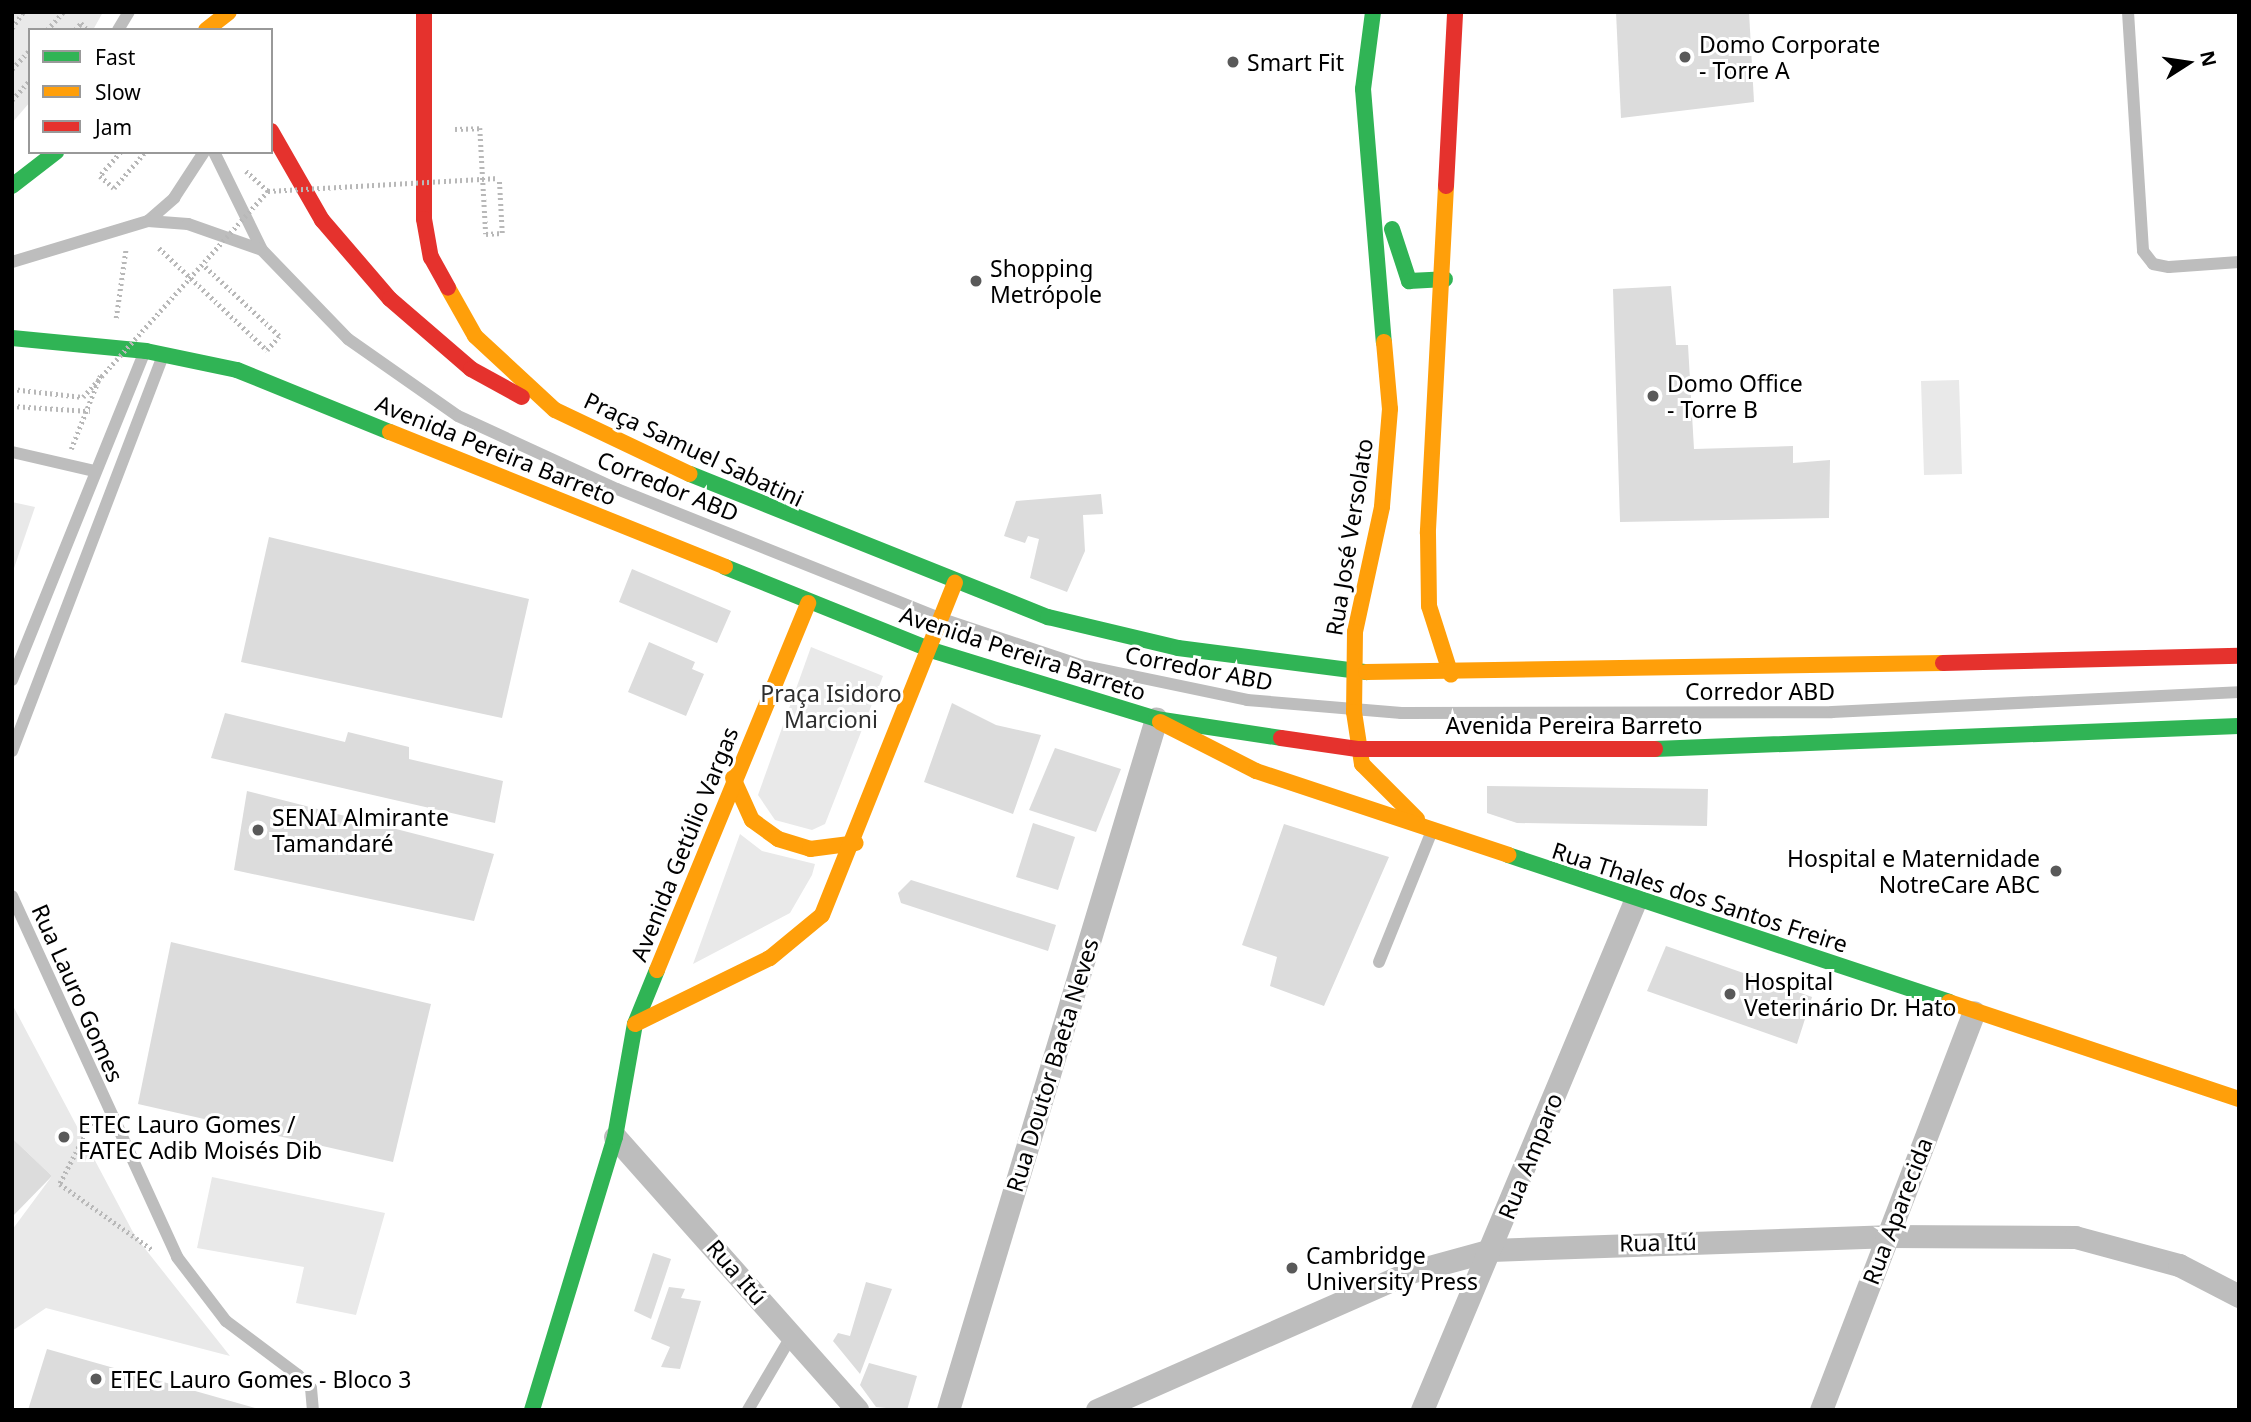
<!DOCTYPE html>
<html>
<head>
<meta charset="utf-8">
<style>
  body { margin:0 }
  #map { position:relative; width:2251px; height:1422px; overflow:hidden; background:#fff; font-family:"Noto Sans",sans-serif }
  div>[style] { position:absolute }
  [style*='--x'] { left:calc(var(--x)*1px); top:calc(var(--y)*1px); width:calc(var(--w)*1px); rotate:calc(var(--a)*1deg) }
  .green>* { inset:0; background:#e9e9e9 }
  .building>* { inset:0; background:#dcdcdc }
  .path>* { height:4.5px; margin-top:-2.25px; transform-origin:0; background:repeating-linear-gradient(90deg,#b8b8b8 0 2px,transparent 0 5.5px) }
  .lane>* { height:12px; margin:-6px; padding:0 6px; transform-origin:6px; border-radius:6px; background:#bdbdbd }
  .street>* { height:23px; margin:-11.5px; padding:0 11.5px; transform-origin:11.5px; border-radius:11.5px; background:#bdbdbd }
  .fast>* { height:16px; margin:-8px; padding:0 8px; transform-origin:8px; border-radius:8px; background:#30b455 }
  .slow>* { height:16px; margin:-8px; padding:0 8px; transform-origin:8px; border-radius:8px; background:#ff9f0a }
  .jam>* { height:16px; margin:-8px; padding:0 8px; transform-origin:8px; border-radius:8px; background:#e5322d }
  .path-bridge>* { height:4.5px; margin-top:-2.25px; transform-origin:0; background:repeating-linear-gradient(90deg,#b8b8b8 0 2px,transparent 0 5.5px) }
  .dots>* { width:19px; height:19px; translate:-50% -50%; box-sizing:border-box; border:4px solid #fff; border-radius:50% }
  span { translate:-50% -50%; white-space:nowrap; text-align:center; line-height:1.15; -webkit-text-stroke:6px #fff; paint-order:stroke }
  .poi-label { font-size:23px; color:#000 }
  .left { translate:0 -50%; text-align:left }
  .right { translate:-100% -50%; text-align:right }
  .street-label { font-size:23px; color:#000 }
  .park-label { font-size:23px; color:#2e2e2e }
  .frame { position:absolute; inset:0; border:14px solid #000; pointer-events:none }
  .legend { position:absolute; left:28px; top:28px; width:245px; height:126px; box-sizing:border-box; background:#fff; border:2px solid #999; margin:0; padding:9px 12px; list-style:none; font-size:21px; color:#000 }
  .legend li { display:flex; align-items:center; gap:14px; height:35px }
  .legend b { width:35px; border:2px solid #999 }
  .north { position:absolute; left:2153px; top:28px; width:70px; height:70px; -webkit-text-stroke:5px #fff; paint-order:stroke; rotate:78deg; font-size:19px; font-weight:700; line-height:28px; text-align:center; color:#000 }
  .north::after { content:''; display:block; margin:auto; width:24px; height:32px; background:#000; clip-path:polygon(50% 0,100% 100%,50% 72%,0 100%) }
</style>
</head>
<body>
<div id="map">
  <div class="green">
    <div style="clip-path:polygon(12px 12px,103px 12px,93px 30px,30px 30px,30px 102px,12px 123px)"></div>
    <div style="clip-path:polygon(1959px 380px,1962px 474px,1924px 475px,1921px 381px)"></div>
    <div style="clip-path:polygon(12px 502px,35px 507px,12px 574px)"></div>
    <div style="clip-path:polygon(811px 647px,883px 676px,825px 824px,812px 830px,775px 820px,758px 795px)"></div>
    <div style="clip-path:polygon(740px 834px,762px 851px,815px 864px,812px 875px,790px 913px,693px 964px)"></div>
    <div style="clip-path:polygon(12px 1004px,135px 1236px,230px 1356px,46px 1308px,12px 1331px,12px 1230px,52px 1176px,12px 1138px)"></div>
    <div style="clip-path:polygon(212px 1177px,385px 1213px,356px 1315px,296px 1303px,304px 1267px,197px 1248px)"></div>
  </div>
  <div class="building">
    <div style="clip-path:polygon(1616px 12px,1749px 12px,1754px 102px,1621px 118px)"></div>
    <div style="clip-path:polygon(1671px 286px,1676px 345px,1688px 345px,1694px 449px,1793px 446px,1793px 463px,1830px 460px,1829px 518px,1620px 522px,1613px 289px)"></div>
    <div style="clip-path:polygon(1101px 494px,1103px 514px,1083px 515px,1085px 551px,1067px 592px,1030px 578px,1039px 539px,1028px 536px,1025px 543px,1004px 536px,1016px 501px)"></div>
    <div style="clip-path:polygon(269px 537px,529px 599px,502px 718px,241px 662px)"></div>
    <div style="clip-path:polygon(632px 569px,731px 611px,717px 643px,619px 602px)"></div>
    <div style="clip-path:polygon(649px 642px,695px 662px,692px 669px,704px 674px,686px 716px,628px 692px)"></div>
    <div style="clip-path:polygon(952px 703px,996px 725px,1041px 735px,1013px 814px,924px 782px)"></div>
    <div style="clip-path:polygon(225px 713px,345px 742px,348px 732px,409px 747px,409px 759px,503px 781px,495px 823px,211px 758px)"></div>
    <div style="clip-path:polygon(1055px 748px,1121px 769px,1096px 832px,1029px 810px)"></div>
    <div style="clip-path:polygon(1487px 786px,1708px 789px,1707px 826px,1517px 823px,1487px 813px)"></div>
    <div style="clip-path:polygon(247px 791px,494px 854px,474px 921px,234px 870px)"></div>
    <div style="clip-path:polygon(1033px 823px,1075px 837px,1058px 890px,1016px 877px)"></div>
    <div style="clip-path:polygon(1284px 824px,1389px 857px,1324px 1006px,1270px 986px,1277px 957px,1242px 945px)"></div>
    <div style="clip-path:polygon(911px 880px,1056px 925px,1048px 951px,901px 903px,898px 893px)"></div>
    <div style="clip-path:polygon(171px 942px,431px 1004px,393px 1162px,138px 1104px)"></div>
    <div style="clip-path:polygon(1666px 946px,1812px 997px,1797px 1044px,1647px 991px)"></div>
    <div style="clip-path:polygon(12px 1138px,52px 1176px,12px 1217px)"></div>
    <div style="clip-path:polygon(653px 1253px,671px 1259px,651px 1319px,634px 1311px)"></div>
    <div style="clip-path:polygon(866px 1282px,892px 1289px,860px 1374px,833px 1341px,838px 1333px,850px 1336px)"></div>
    <div style="clip-path:polygon(669px 1287px,685px 1289px,681px 1298px,701px 1301px,680px 1369px,661px 1367px,670px 1347px,651px 1339px)"></div>
    <div style="clip-path:polygon(47px 1349px,259px 1409px,259px 1410px,28px 1410px)"></div>
    <div style="clip-path:polygon(869px 1363px,917px 1376px,907px 1410px,876px 1407px,860px 1385px)"></div>
  </div>
  <div class="path">
    <div style="--x:1490;--y:12;--w:29;--a:0"></div>
    <div style="--x:12;--y:28;--w:19;--a:-55"></div>
    <div style="--x:47;--y:30;--w:24;--a:-48"></div>
    <div style="--x:75;--y:30;--w:9;--a:-49"></div>
    <div style="--x:81;--y:23;--w:10;--a:45"></div>
    <div style="--x:12;--y:69;--w:26;--a:-47"></div>
    <div style="--x:12;--y:100;--w:27;--a:-48"></div>
    <div style="--x:455;--y:129;--w:25;--a:-2"></div>
    <div style="--x:480;--y:128;--w:106;--a:86.8"></div>
    <div style="--x:486;--y:234;--w:16;--a:-4"></div>
    <div style="--x:502;--y:233;--w:55;--a:-93.1"></div>
    <div style="--x:121;--y:152;--w:32;--a:131"></div>
    <div style="--x:100;--y:176;--w:18;--a:41"></div>
    <div style="--x:114;--y:188;--w:48;--a:-49.3"></div>
    <div style="--x:246;--y:171;--w:30;--a:42"></div>
    <div style="--x:159;--y:248;--w:149;--a:43.4"></div>
    <div style="--x:267;--y:350;--w:18;--a:-49"></div>
    <div style="--x:279;--y:336;--w:103;--a:-137"></div>
    <div style="--x:116;--y:318;--w:71;--a:-81.9"></div>
    <div style="--x:71;--y:449;--w:79;--a:-68.3"></div>
    <div style="--x:94;--y:1118;--w:74;--a:117.3"></div>
    <div style="--x:60;--y:1184;--w:114;--a:35.4"></div>
  </div>
  <div class="lane">
    <div style="--x:2128;--y:12;--w:239;--a:86.4"></div>
    <div style="--x:2143;--y:251;--w:16;--a:52"></div>
    <div style="--x:2153;--y:264;--w:16;--a:11"></div>
    <div style="--x:2169;--y:267;--w:70;--a:-4.1"></div>
    <div style="--x:118;--y:30;--w:21;--a:-59"></div>
    <div style="--x:214;--y:152;--w:109;--a:63.9"></div>
    <div style="--x:262;--y:250;--w:124;--a:46"></div>
    <div style="--x:348;--y:339;--w:134;--a:35"></div>
    <div style="--x:458;--y:416;--w:175;--a:24.7"></div>
    <div style="--x:617;--y:489;--w:350;--a:21.8"></div>
    <div style="--x:942;--y:619;--w:145;--a:18.4"></div>
    <div style="--x:1080;--y:665;--w:171;--a:11.8"></div>
    <div style="--x:1247;--y:700;--w:155;--a:4.8"></div>
    <div style="--x:1401;--y:713;--w:431;--a:-0.1"></div>
    <div style="--x:1832;--y:712;--w:407;--a:-2.8"></div>
    <div style="--x:148;--y:221;--w:35;--a:-41"></div>
    <div style="--x:174;--y:198;--w:55;--a:-56.9"></div>
    <div style="--x:12;--y:262;--w:142;--a:-16.8"></div>
    <div style="--x:148;--y:221;--w:40;--a:4.3"></div>
    <div style="--x:188;--y:224;--w:78;--a:19.4"></div>
    <div style="--x:12;--y:452;--w:84;--a:13"></div>
    <div style="--x:12;--y:680;--w:352;--a:-68"></div>
    <div style="--x:12;--y:751;--w:423;--a:-69.1"></div>
    <div style="--x:12;--y:896;--w:397;--a:65.4"></div>
    <div style="--x:177;--y:1257;--w:81;--a:52.6"></div>
    <div style="--x:226;--y:1321;--w:90;--a:36.9"></div>
    <div style="--x:298;--y:1375;--w:18;--a:45"></div>
    <div style="--x:311;--y:1388;--w:22;--a:85"></div>
    <div style="--x:1379;--y:962;--w:141;--a:-68"></div>
    <div style="--x:748;--y:1410;--w:87;--a:-59.6"></div>
  </div>
  <div class="street">
    <div style="--x:615;--y:1137;--w:365;--a:48.4"></div>
    <div style="--x:948;--y:1410;--w:722;--a:-73.25"></div>
    <div style="--x:1097;--y:1410;--w:339;--a:-23.8"></div>
    <div style="--x:1407;--y:1273;--w:87;--a:-15.3"></div>
    <div style="--x:1491;--y:1250;--w:395;--a:-2"></div>
    <div style="--x:1886;--y:1236;--w:189;--a:0.3"></div>
    <div style="--x:2075;--y:1237;--w:108;--a:15.1"></div>
    <div style="--x:2179;--y:1265;--w:68;--a:27.3"></div>
    <div style="--x:1422;--y:1410;--w:552;--a:-67.29"></div>
    <div style="--x:1821;--y:1410;--w:426;--a:-69"></div>
  </div>
  <div class="fast">
    <div style="--x:1373;--y:12;--w:78;--a:97.4"></div>
    <div style="--x:1363;--y:89;--w:254;--a:85.3"></div>
    <div style="--x:12;--y:186;--w:56;--a:-37.7"></div>
    <div style="--x:1392;--y:229;--w:55;--a:71.9"></div>
    <div style="--x:1409;--y:281;--w:36;--a:-3"></div>
    <div style="--x:12;--y:338;--w:135;--a:5.5"></div>
    <div style="--x:146;--y:351;--w:93;--a:11.8"></div>
    <div style="--x:237;--y:370;--w:165;--a:22.1"></div>
    <div style="--x:690;--y:474;--w:386;--a:21.8"></div>
    <div style="--x:1048;--y:617;--w:134;--a:13.4"></div>
    <div style="--x:1178;--y:648;--w:190;--a:7.3"></div>
    <div style="--x:725;--y:567;--w:222;--a:21.9"></div>
    <div style="--x:931;--y:650;--w:235;--a:17"></div>
    <div style="--x:1156;--y:719;--w:126;--a:8.6"></div>
    <div style="--x:1655;--y:749;--w:584;--a:-2.26"></div>
    <div style="--x:1508;--y:855;--w:465;--a:18.4"></div>
    <div style="--x:532;--y:1410;--w:285;--a:-73.1"></div>
    <div style="--x:615;--y:1137;--w:115;--a:-80"></div>
    <div style="--x:635;--y:1024;--w:58;--a:-67.8"></div>
  </div>
  <div class="slow">
    <div style="--x:206;--y:30;--w:29;--a:-38"></div>
    <div style="--x:1446;--y:186;--w:348;--a:93"></div>
    <div style="--x:1428;--y:534;--w:72;--a:89.2"></div>
    <div style="--x:1429;--y:606;--w:72;--a:72.3"></div>
    <div style="--x:448;--y:288;--w:55;--a:60.6"></div>
    <div style="--x:475;--y:336;--w:109;--a:42.8"></div>
    <div style="--x:555;--y:410;--w:149;--a:25.4"></div>
    <div style="--x:1384;--y:342;--w:67;--a:84.9"></div>
    <div style="--x:1390;--y:409;--w:98;--a:94.7"></div>
    <div style="--x:1382;--y:507;--w:128;--a:102.2"></div>
    <div style="--x:1355;--y:632;--w:80;--a:90.7"></div>
    <div style="--x:1354;--y:712;--w:53;--a:81.3"></div>
    <div style="--x:1362;--y:764;--w:78;--a:45"></div>
    <div style="--x:390;--y:432;--w:361;--a:21.9"></div>
    <div style="--x:1366;--y:672;--w:577;--a:-0.89"></div>
    <div style="--x:1160;--y:722;--w:108;--a:27"></div>
    <div style="--x:1256;--y:771;--w:266;--a:18.4"></div>
    <div style="--x:733;--y:778;--w:46;--a:65.7"></div>
    <div style="--x:752;--y:820;--w:32;--a:36"></div>
    <div style="--x:778;--y:839;--w:34;--a:17"></div>
    <div style="--x:810;--y:849;--w:46;--a:-7.4"></div>
    <div style="--x:657;--y:970;--w:397;--a:-67.6"></div>
    <div style="--x:1949;--y:1002;--w:306;--a:18.5"></div>
    <div style="--x:635;--y:1024;--w:150;--a:-26.1"></div>
    <div style="--x:770;--y:958;--w:67;--a:-39.6"></div>
    <div style="--x:822;--y:915;--w:358;--a:-68.2"></div>
  </div>
  <div class="jam">
    <div style="--x:424;--y:12;--w:207;--a:90"></div>
    <div style="--x:424;--y:219;--w:39;--a:80"></div>
    <div style="--x:431;--y:257;--w:35;--a:61"></div>
    <div style="--x:271;--y:131;--w:103;--a:60.2"></div>
    <div style="--x:322;--y:220;--w:104;--a:49.3"></div>
    <div style="--x:390;--y:299;--w:107;--a:40.8"></div>
    <div style="--x:471;--y:369;--w:58;--a:28.8"></div>
    <div style="--x:1446;--y:186;--w:174;--a:-87"></div>
    <div style="--x:1943;--y:663;--w:296;--a:-1.4"></div>
    <div style="--x:1281;--y:738;--w:77;--a:8.2"></div>
    <div style="--x:1357;--y:749;--w:298;--a:0"></div>
  </div>
  <div class="path-bridge">
    <div style="--x:12;--y:389;--w:71;--a:6.4"></div>
    <div style="--x:83;--y:397;--w:277;--a:-48.1"></div>
    <div style="--x:268;--y:191;--w:231;--a:-3.2"></div>
    <div style="--x:12;--y:406;--w:78;--a:3.7"></div>
  </div>
  <div class="dots">
    <div style="left:1685px;top:57px;background:#595959"></div>
    <div style="left:1233px;top:62px;background:#595959"></div>
    <div style="left:976px;top:281px;background:#595959"></div>
    <div style="left:1653px;top:396px;background:#595959"></div>
    <div style="left:258px;top:830px;background:#595959"></div>
    <div style="left:2056px;top:871px;background:#595959"></div>
    <div style="left:1730px;top:994px;background:#595959"></div>
    <div style="left:64px;top:1137px;background:#595959"></div>
    <div style="left:1292px;top:1268px;background:#595959"></div>
    <div style="left:96px;top:1379px;background:#595959"></div>
  </div>
  <div class="poi-label">
    <span class="left" style="left:1699px;top:57px">Domo Corporate<br>- Torre A</span>
    <span class="left" style="left:1247px;top:62px">Smart Fit</span>
    <span class="left" style="left:990px;top:281px">Shopping<br>Metrópole</span>
    <span class="left" style="left:1667px;top:396px">Domo Office<br>- Torre B</span>
    <span class="left" style="left:272px;top:830px">SENAI Almirante<br>Tamandaré</span>
    <span class="right" style="left:2040px;top:871px">Hospital e Maternidade<br>NotreCare ABC</span>
    <span class="left" style="left:1744px;top:994px">Hospital<br>Veterinário Dr. Hato</span>
    <span class="left" style="left:78px;top:1137px">ETEC Lauro Gomes /<br>FATEC Adib Moisés Dib</span>
    <span class="left" style="left:1306px;top:1268px">Cambridge<br>University Press</span>
    <span class="left" style="left:110px;top:1379px">ETEC Lauro Gomes - Bloco 3</span>
  </div>
  <div class="street-label">
    <span style="left:694px;top:449px;rotate:25deg">Praça Samuel Sabatini</span>
    <span style="left:496px;top:450px;rotate:22deg">Avenida Pereira Barreto</span>
    <span style="left:668px;top:486px;rotate:22deg">Corredor ABD</span>
    <span style="left:1349px;top:537px;rotate:-81deg">Rua José Versolato</span>
    <span style="left:1023px;top:653px;rotate:18deg">Avenida Pereira Barreto</span>
    <span style="left:1199px;top:668px;rotate:11deg">Corredor ABD</span>
    <span style="left:1760px;top:691px">Corredor ABD</span>
    <span style="left:1574px;top:725px">Avenida Pereira Barreto</span>
    <span style="left:684px;top:844px;rotate:-68deg">Avenida Getúlio Vargas</span>
    <span style="left:1700px;top:897px;rotate:18deg">Rua Thales dos Santos Freire</span>
    <span style="left:78px;top:993px;rotate:66deg">Rua Lauro Gomes</span>
    <span style="left:1052px;top:1065px;rotate:-73deg">Rua Doutor Baeta Neves</span>
    <span style="left:1530px;top:1156px;rotate:-68deg">Rua Amparo</span>
    <span style="left:1897px;top:1211px;rotate:-69deg">Rua Aparecida</span>
    <span style="left:1658px;top:1242px;rotate:-1deg">Rua Itú</span>
    <span style="left:737px;top:1272px;rotate:49deg">Rua Itú</span>
  </div>
  <div class="park-label">
    <span style="left:831px;top:706px">Praça Isidoro<br>Marcioni</span>
  </div>
  <div class="frame"></div>
  <ul class="legend">
  <li><b style="height:9px;background:#30b455"></b>Fast</li>
  <li><b style="height:9px;background:#ff9f0a"></b>Slow</li>
  <li><b style="height:9px;background:#e5322d"></b>Jam</li>
  </ul>
  <div class="north">N</div>
</div>
</body>
</html>
